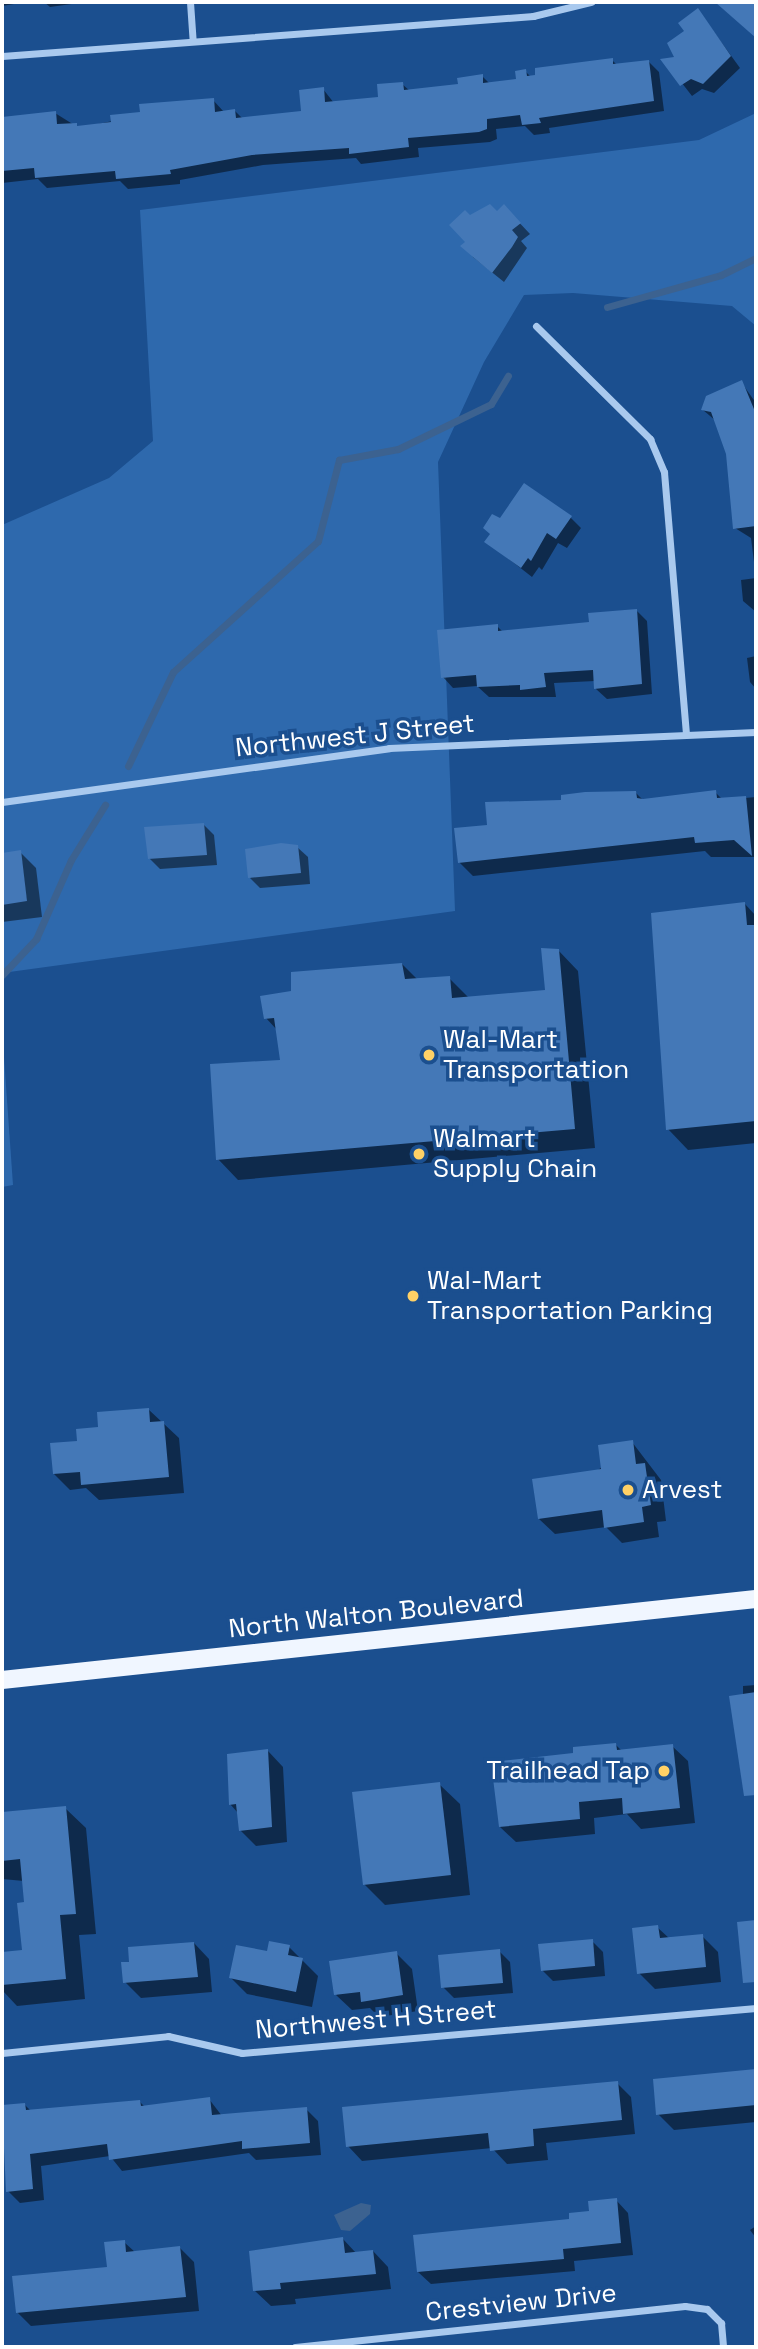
<!DOCTYPE html>
<html>
<head>
<meta charset="utf-8">
<style>
  body { margin:0 }
  #map { position:relative; width:758px; height:2349px; overflow:hidden; background:#1b4f8f; font-family:"Space Grotesk",sans-serif }
  div>[style] { position:absolute }
  [style*='--x'] { left:calc(var(--x)*1px); top:calc(var(--y)*1px); width:calc(var(--w)*1px); rotate:calc(var(--a)*1deg) }
  .green>* { inset:0; background:#2e69ad }
  .water>* { inset:0; background:#3c6290 }
  .shadow>* { inset:0; background:#0007 }
  .stream>* { height:7px; margin:-3.5px; padding:0 3.5px; transform-origin:3.5px; border-radius:3.5px; background:#3c6290 }
  .building>* { inset:0; background:#4478b7 }
  .street>* { height:7px; margin:-3.5px; padding:0 3.5px; transform-origin:3.5px; border-radius:3.5px; background:#a9c9ee }
  .primary>* { height:18px; margin:-9px; padding:0 9px; transform-origin:9px; border-radius:9px; background:#f0f6ff }
  .dots>* { width:19px; height:19px; translate:-50% -50%; box-sizing:border-box; border:4px solid #1b4f8f; border-radius:50% }
  span { translate:-50% -50%; white-space:nowrap; text-align:center; line-height:1.15; -webkit-text-stroke:7px #1b4f8f; paint-order:stroke }
  .street-label { font-size:26px; color:#fff }
  .poi-label { font-size:26px; color:#fff }
  .left { translate:0 -50%; text-align:left }
  .right { translate:-100% -50%; text-align:right }
  .frame { position:absolute; inset:0; border:4px solid #fff; pointer-events:none }
</style>
</head>
<body>
<div id="map">
  <div class="green">
    <div style="clip-path:polygon(756px 113px,756px 326px,732px 306px,573px 293px,524px 295px,484px 362px,438px 462px,455px 911px,2px 973px,2px 525px,109px 478px,153px 441px,140px 210px,699px 140px)"></div>
    <div style="clip-path:polygon(2px 1029px,13px 1185px,2px 1187px)"></div>
  </div>
  <div class="water">
    <div style="clip-path:polygon(361px 2203px,371px 2205px,370px 2214px,350px 2231px,341px 2230px,334px 2215px)"></div>
  </div>
  <div class="shadow">
    <div style="clip-path:polygon(2px 2px,26px 2px,2px 6px)"></div>
    <div style="clip-path:polygon(44px 2px,86px 2px,50px 7px)"></div>
    <div style="clip-path:polygon(698px 10px,740px 68px,714px 93px,702px 89px,692px 96px,664px 60px,677px 59px)"></div>
    <div style="clip-path:polygon(612px 60px,617px 65px,649px 62px,659px 72px,664px 111px,549px 128px,550px 133px,534px 135px,525px 126px,496px 129px,497px 139px,490px 142px,418px 148px,419px 157px,361px 164px,356px 158px,263px 165px,180px 180px,180px 184px,128px 189px,120px 181px,47px 188px,38px 179px,2px 183px,2px 118px,55px 113px,79px 128px,213px 100px,224px 112px,235px 111px,243px 119px,302px 112px,323px 89px,334px 103px,380px 99px,402px 84px,410px 91px,459px 86px,482px 76px,490px 84px,518px 81px,525px 71px,531px 77px)"></div>
    <div style="clip-path:polygon(497px 213px,514px 217px,530px 234px,521px 241px,527px 248px,504px 282px,473px 257px,467px 242px,470px 217px)"></div>
    <div style="clip-path:polygon(741px 382px,756px 403px,756px 618px,756px 612px,743px 601px,741px 580px,756px 578px,751px 538px,735px 528px,728px 453px,716px 421px,703px 410px)"></div>
    <div style="clip-path:polygon(570px 517px,581px 528px,567px 548px,558px 543px,542px 570px,539px 567px,532px 577px,487px 542px,501px 520px)"></div>
    <div style="clip-path:polygon(636px 610px,647px 621px,652px 694px,607px 699px,596px 689px,595px 681px,554px 683px,556px 697px,489px 697px,477px 686px,453px 688px,443px 677px,497px 626px,503px 632px,591px 624px)"></div>
    <div style="clip-path:polygon(756px 656px,756px 689px,750px 682px,747px 658px)"></div>
    <div style="clip-path:polygon(715px 792px,723px 800px,756px 797px,756px 857px,711px 857px,705px 851px,473px 876px,459px 862px,489px 826px,563px 802px,636px 793px,643px 800px)"></div>
    <div style="clip-path:polygon(204px 825px,214px 835px,217px 865px,160px 869px,149px 858px)"></div>
    <div style="clip-path:polygon(297px 847px,308px 857px,310px 884px,260px 888px,250px 878px)"></div>
    <div style="clip-path:polygon(20px 852px,36px 868px,42px 917px,2px 922px,2px 854px)"></div>
    <div style="clip-path:polygon(745px 904px,756px 916px,756px 1143px,688px 1150px,668px 1129px)"></div>
    <div style="clip-path:polygon(558px 950px,578px 971px,595px 1148px,238px 1180px,218px 1159px,282px 1062px,277px 1030px,266px 1018px,292px 992px,402px 964px,418px 980px,449px 978px,469px 998px,547px 991px)"></div>
    <div style="clip-path:polygon(148px 1409px,179px 1438px,184px 1493px,99px 1500px,86px 1488px,70px 1490px,54px 1474px,79px 1442px,100px 1428px)"></div>
    <div style="clip-path:polygon(632px 1442px,661px 1480px,666px 1521px,657px 1522px,659px 1537px,622px 1543px,606px 1527px,555px 1534px,539px 1519px)"></div>
    <div style="clip-path:polygon(756px 1685px,756px 1787px,743px 1774px,743px 1686px)"></div>
    <div style="clip-path:polygon(615px 1744px,622px 1751px,672px 1746px,688px 1761px,695px 1823px,641px 1829px,627px 1814px,594px 1818px,595px 1834px,516px 1842px,500px 1827px,575px 1755px)"></div>
    <div style="clip-path:polygon(268px 1751px,283px 1767px,287px 1842px,256px 1846px,240px 1830px,238px 1813px,230px 1804px)"></div>
    <div style="clip-path:polygon(439px 1784px,460px 1804px,470px 1895px,385px 1905px,364px 1884px)"></div>
    <div style="clip-path:polygon(65px 1808px,86px 1828px,96px 1934px,79px 1935px,85px 1999px,17px 2006px,2px 1990px,2px 1954px,24px 1952px,26px 1904px,24px 1881px,2px 1879px,2px 1814px)"></div>
    <div style="clip-path:polygon(657px 1927px,670px 1939px,702px 1936px,718px 1952px,721px 1982px,655px 1989px,639px 1973px)"></div>
    <div style="clip-path:polygon(592px 1941px,603px 1952px,605px 1976px,553px 1981px,542px 1970px)"></div>
    <div style="clip-path:polygon(194px 1943px,209px 1959px,212px 1992px,141px 1998px,125px 1982px)"></div>
    <div style="clip-path:polygon(289px 1947px,318px 1976px,312px 2007px,247px 1994px,231px 1978px,268px 1953px)"></div>
    <div style="clip-path:polygon(499px 1951px,510px 1962px,513px 1993px,454px 1998px,443px 1987px)"></div>
    <div style="clip-path:polygon(396px 1953px,412px 1969px,418px 2011px,379px 2017px,370px 2008px,352px 2010px,336px 1995px)"></div>
    <div style="clip-path:polygon(756px 2070px,756px 2122px,674px 2130px,658px 2114px,654px 2081px)"></div>
    <div style="clip-path:polygon(617px 2083px,631px 2097px,635px 2134px,546px 2143px,548px 2160px,507px 2164px,492px 2148px,362px 2161px,348px 2146px)"></div>
    <div style="clip-path:polygon(209px 2099px,222px 2116px,306px 2109px,318px 2121px,321px 2155px,256px 2160px,249px 2153px,122px 2171px,110px 2156px,41px 2166px,44px 2200px,20px 2203px,8px 2191px,2px 2107px,24px 2104px,31px 2111px,140px 2102px,145px 2107px)"></div>
    <div style="clip-path:polygon(616px 2200px,628px 2213px,633px 2255px,574px 2261px,575px 2271px,431px 2284px,418px 2272px,571px 2221px)"></div>
    <div style="clip-path:polygon(756px 2226px,756px 2238px,750px 2230px)"></div>
    <div style="clip-path:polygon(343px 2239px,356px 2253px,373px 2251px,388px 2267px,391px 2289px,295px 2299px,296px 2304px,271px 2306px,255px 2291px)"></div>
    <div style="clip-path:polygon(124px 2242px,136px 2253px,180px 2248px,194px 2262px,199px 2311px,31px 2326px,17px 2312px,109px 2268px)"></div>
  </div>
  <div class="stream">
    <div style="--x:607;--y:307;--w:118;--a:-15.7"></div>
    <div style="--x:721;--y:275;--w:39;--a:-26"></div>
    <div style="--x:128;--y:766;--w:104;--a:-64.4"></div>
    <div style="--x:173;--y:672;--w:195;--a:-42.1"></div>
    <div style="--x:318;--y:541;--w:84;--a:-75.5"></div>
    <div style="--x:339;--y:460;--w:60;--a:-10.6"></div>
    <div style="--x:398;--y:449;--w:103;--a:-25.8"></div>
    <div style="--x:491;--y:404;--w:33;--a:-59"></div>
    <div style="--x:2;--y:975;--w:50;--a:-46.6"></div>
    <div style="--x:36;--y:939;--w:86;--a:-66.1"></div>
    <div style="--x:71;--y:860;--w:65;--a:-58.3"></div>
  </div>
  <div class="building">
    <div style="clip-path:polygon(715px 2px,756px 2px,756px 38px)"></div>
    <div style="clip-path:polygon(698px 8px,731px 56px,703px 84px,691px 79px,680px 86px,660px 59px,674px 57px,667px 43px,684px 31px,678px 23px)"></div>
    <div style="clip-path:polygon(613px 58px,613px 64px,649px 60px,654px 101px,539px 118px,541px 123px,522px 125px,520px 115px,487px 119px,487px 129px,479px 132px,408px 138px,409px 147px,349px 154px,349px 148px,252px 155px,170px 170px,171px 174px,116px 179px,115px 171px,35px 178px,34px 168px,2px 171px,2px 117px,56px 111px,57px 124px,77px 123px,77px 126px,111px 122px,110px 115px,140px 112px,139px 104px,214px 98px,215px 112px,235px 109px,236px 118px,301px 111px,299px 90px,324px 87px,325px 102px,378px 97px,377px 84px,403px 82px,404px 90px,458px 84px,457px 78px,483px 74px,483px 83px,516px 79px,515px 71px,526px 69px,527px 76px,535px 75px,535px 68px)"></div>
    <div style="clip-path:polygon(490px 204px,497px 211px,504px 204px,521px 223px,512px 230px,518px 237px,512px 247px,492px 273px,460px 246px,465px 242px,449px 225px,465px 210px,470px 215px)"></div>
    <div style="clip-path:polygon(742px 380px,756px 414px,756px 526px,733px 529px,726px 454px,711px 412px,701px 410px,706px 396px)"></div>
    <div style="clip-path:polygon(524px 483px,572px 516px,556px 539px,547px 533px,531px 561px,528px 558px,521px 568px,484px 542px,490px 534px,483px 528px,492px 514px,500px 518px)"></div>
    <div style="clip-path:polygon(637px 609px,642px 684px,594px 689px,593px 670px,544px 673px,546px 687px,520px 690px,520px 685px,477px 687px,476px 675px,441px 678px,437px 630px,498px 624px,498px 631px,589px 622px,588px 613px)"></div>
    <div style="clip-path:polygon(716px 790px,717px 798px,746px 796px,752px 856px,734px 840px,695px 843px,694px 837px,458px 863px,454px 828px,487px 825px,485px 802px,561px 800px,561px 795px,585px 792px,636px 791px,637px 798px,643px 799px)"></div>
    <div style="clip-path:polygon(204px 823px,207px 855px,148px 859px,144px 827px)"></div>
    <div style="clip-path:polygon(281px 843px,298px 845px,301px 873px,248px 878px,245px 849px)"></div>
    <div style="clip-path:polygon(21px 850px,27px 901px,2px 905px,2px 853px)"></div>
    <div style="clip-path:polygon(745px 902px,747px 925px,756px 925px,756px 1121px,666px 1130px,651px 913px)"></div>
    <div style="clip-path:polygon(541px 948px,559px 949px,575px 1129px,216px 1160px,210px 1064px,280px 1060px,274px 1018px,264px 1019px,260px 996px,291px 991px,291px 972px,402px 963px,405px 979px,450px 976px,452px 998px,545px 990px)"></div>
    <div style="clip-path:polygon(149px 1408px,150px 1422px,164px 1421px,169px 1477px,81px 1485px,80px 1472px,53px 1474px,50px 1443px,77px 1441px,76px 1429px,98px 1427px,97px 1412px)"></div>
    <div style="clip-path:polygon(633px 1440px,636px 1464px,645px 1463px,651px 1505px,642px 1507px,644px 1522px,604px 1528px,602px 1510px,538px 1519px,532px 1479px,601px 1469px,598px 1445px)"></div>
    <div style="clip-path:polygon(756px 1692px,756px 1795px,744px 1796px,729px 1696px)"></div>
    <div style="clip-path:polygon(616px 1743px,617px 1750px,673px 1744px,680px 1808px,623px 1814px,622px 1798px,579px 1802px,580px 1819px,499px 1827px,491px 1762px,573px 1753px,573px 1747px)"></div>
    <div style="clip-path:polygon(268px 1749px,272px 1827px,239px 1831px,236px 1804px,229px 1805px,227px 1754px)"></div>
    <div style="clip-path:polygon(440px 1782px,451px 1875px,363px 1885px,352px 1792px)"></div>
    <div style="clip-path:polygon(66px 1806px,76px 1914px,60px 1915px,66px 1979px,2px 1985px,2px 1952px,22px 1950px,17px 1903px,24px 1902px,20px 1859px,2px 1861px,2px 1812px)"></div>
    <div style="clip-path:polygon(756px 1920px,756px 1982px,743px 1983px,737px 1922px)"></div>
    <div style="clip-path:polygon(658px 1925px,660px 1938px,703px 1934px,706px 1967px,637px 1974px,632px 1928px)"></div>
    <div style="clip-path:polygon(593px 1939px,595px 1966px,541px 1971px,538px 1944px)"></div>
    <div style="clip-path:polygon(269px 1941px,290px 1945px,288px 1955px,303px 1958px,296px 1992px,229px 1978px,236px 1945px,267px 1951px)"></div>
    <div style="clip-path:polygon(194px 1942px,198px 1977px,123px 1983px,121px 1962px,129px 1962px,128px 1947px)"></div>
    <div style="clip-path:polygon(500px 1949px,503px 1983px,441px 1988px,438px 1955px)"></div>
    <div style="clip-path:polygon(397px 1951px,403px 1995px,361px 2002px,360px 1992px,334px 1995px,329px 1961px)"></div>
    <div style="clip-path:polygon(756px 2069px,756px 2105px,656px 2115px,653px 2079px)"></div>
    <div style="clip-path:polygon(618px 2081px,622px 2120px,533px 2129px,534px 2146px,490px 2151px,488px 2133px,346px 2147px,342px 2107px)"></div>
    <div style="clip-path:polygon(210px 2097px,212px 2115px,307px 2107px,310px 2143px,242px 2149px,242px 2141px,109px 2160px,107px 2144px,30px 2154px,33px 2189px,6px 2192px,2px 2105px,25px 2103px,26px 2110px,140px 2100px,141px 2106px)"></div>
    <div style="clip-path:polygon(617px 2198px,621px 2243px,563px 2249px,564px 2259px,417px 2272px,413px 2235px,569px 2219px,569px 2213px,589px 2211px,588px 2201px)"></div>
    <div style="clip-path:polygon(343px 2237px,345px 2253px,373px 2250px,376px 2274px,280px 2283px,281px 2289px,253px 2291px,249px 2251px)"></div>
    <div style="clip-path:polygon(125px 2240px,126px 2252px,180px 2246px,186px 2297px,16px 2313px,12px 2276px,107px 2267px,104px 2242px)"></div>
  </div>
  <div class="street">
    <div style="--x:190;--y:2;--w:39;--a:86"></div>
    <div style="--x:2;--y:56;--w:533;--a:-4.31"></div>
    <div style="--x:533;--y:16;--w:60;--a:-13.6"></div>
    <div style="--x:536;--y:326;--w:161;--a:44.7"></div>
    <div style="--x:650;--y:439;--w:36;--a:67"></div>
    <div style="--x:664;--y:472;--w:262;--a:85.2"></div>
    <div style="--x:2;--y:802;--w:391;--a:-7.9"></div>
    <div style="--x:389;--y:748;--w:367;--a:-2.5"></div>
    <div style="--x:2;--y:2053;--w:167;--a:-5.8"></div>
    <div style="--x:168;--y:2036;--w:76;--a:12.9"></div>
    <div style="--x:242;--y:2053;--w:516;--a:-5"></div>
    <div style="--x:295;--y:2347;--w:392;--a:-6"></div>
    <div style="--x:685;--y:2306;--w:22;--a:8"></div>
    <div style="--x:707;--y:2309;--w:20;--a:45"></div>
    <div style="--x:721;--y:2323;--w:24;--a:85"></div>
  </div>
  <div class="primary">
    <div style="--x:2;--y:1680;--w:758;--a:-6.13"></div>
  </div>
  <div class="dots">
    <div style="left:429px;top:1055px;background:#ffd166"></div>
    <div style="left:419px;top:1154px;background:#ffd166"></div>
    <div style="left:413px;top:1296px;background:#ffd166"></div>
    <div style="left:628px;top:1490px;background:#ffd166"></div>
    <div style="left:664px;top:1771px;background:#ffd166"></div>
  </div>
  <div class="street-label">
    <span style="left:355px;top:736px;rotate:-6deg">Northwest J Street</span>
    <span style="left:376px;top:1614px;rotate:-6deg">North Walton Boulevard</span>
    <span style="left:376px;top:2020px;rotate:-5deg">Northwest H Street</span>
    <span style="left:521px;top:2303px;rotate:-6deg">Crestview Drive</span>
  </div>
  <div class="poi-label">
    <span class="left" style="left:443px;top:1055px">Wal-Mart<br>Transportation</span>
    <span class="left" style="left:433px;top:1154px">Walmart<br>Supply Chain</span>
    <span class="left" style="left:427px;top:1296px">Wal-Mart<br>Transportation Parking</span>
    <span class="left" style="left:642px;top:1490px">Arvest</span>
    <span class="right" style="left:650px;top:1771px">Trailhead Tap</span>
  </div>
  <div class="frame"></div>
</div>
</body>
</html>
